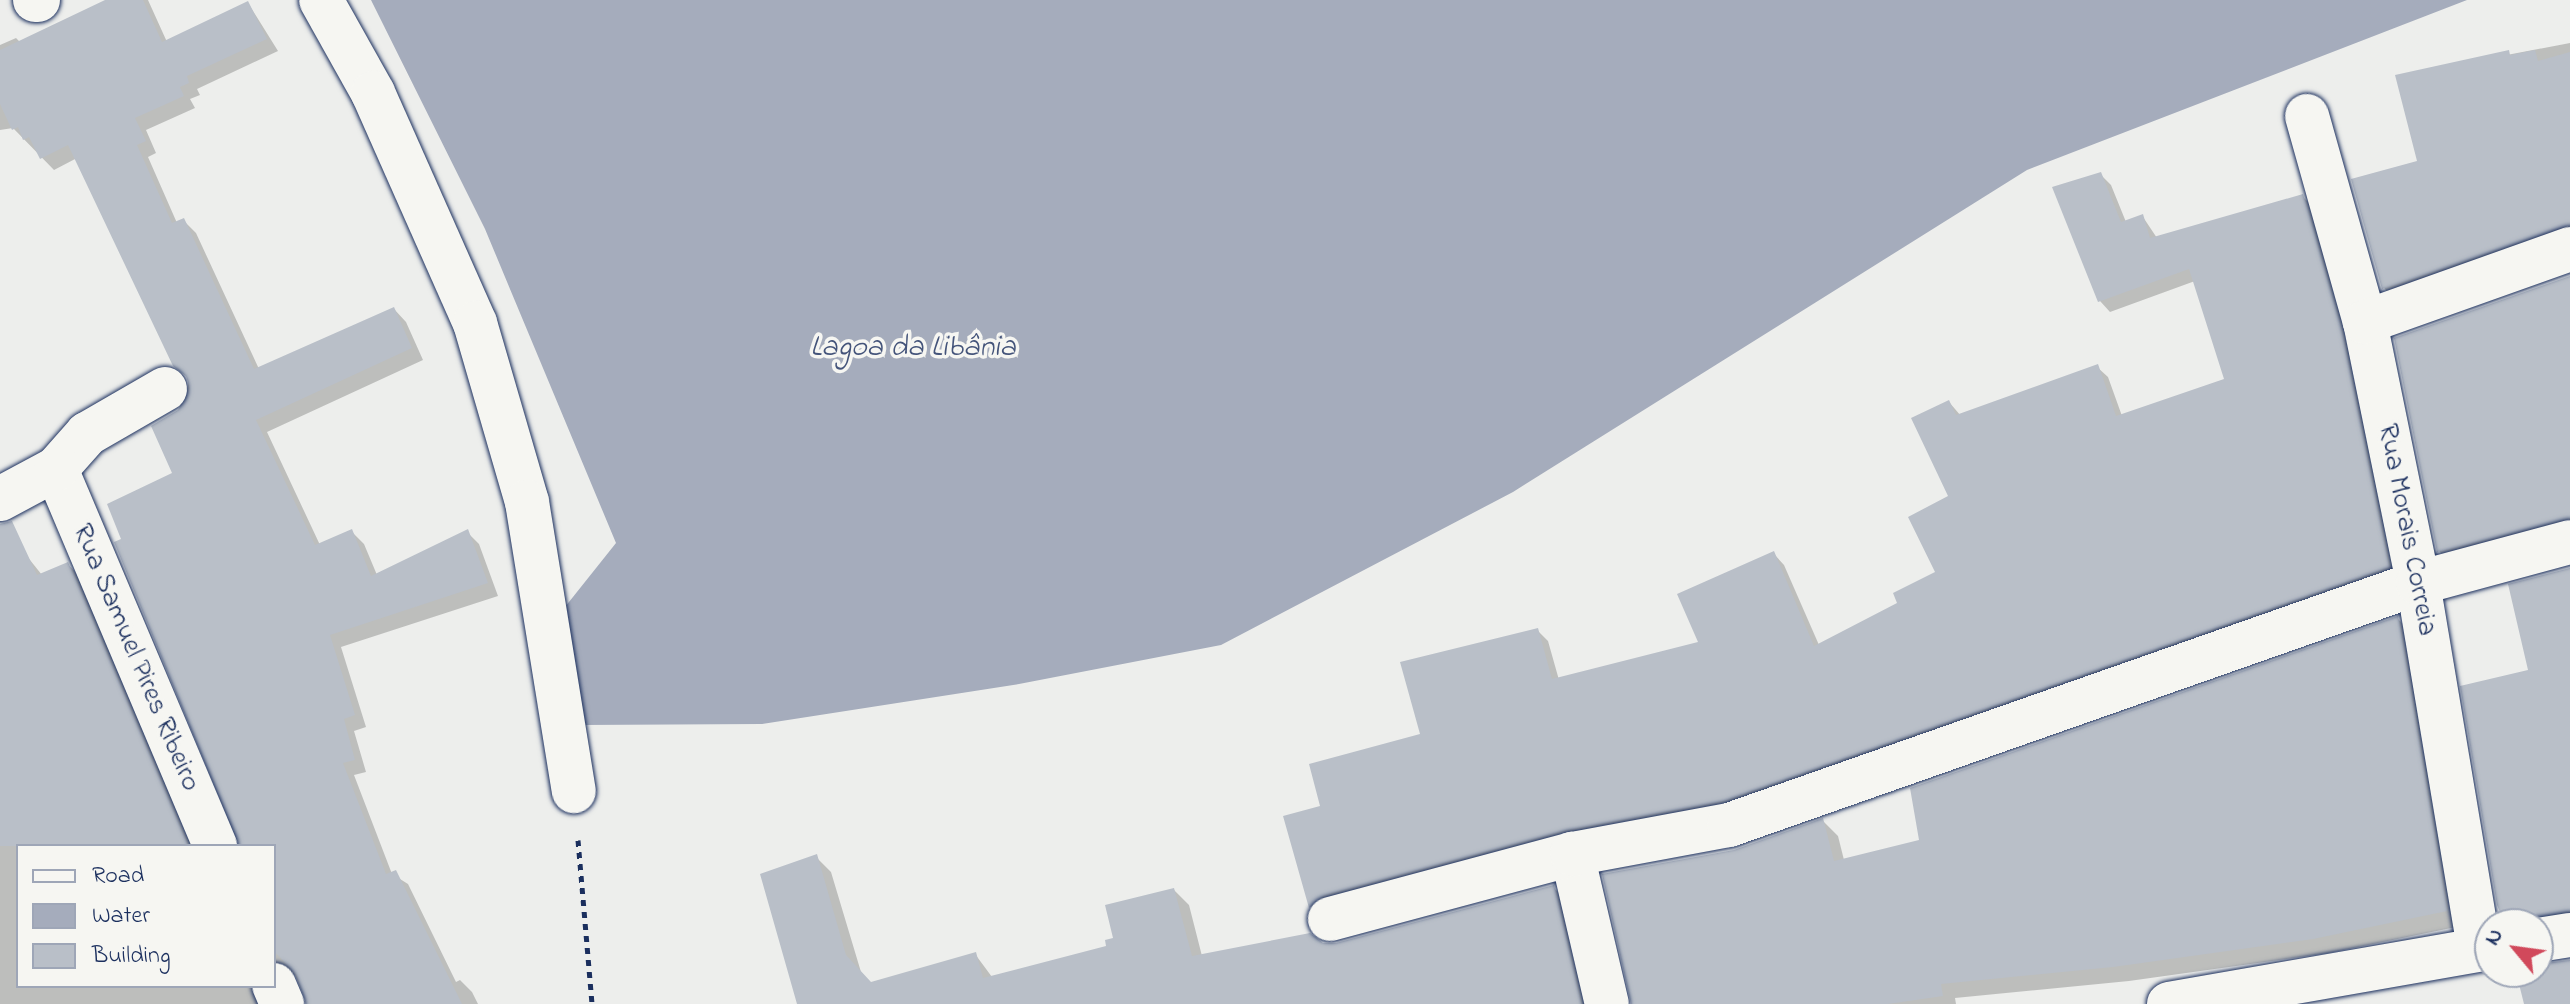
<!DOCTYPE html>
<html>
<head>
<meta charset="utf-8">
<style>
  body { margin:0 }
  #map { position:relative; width:2570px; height:1004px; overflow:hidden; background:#edeeec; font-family:"Indie Flower",sans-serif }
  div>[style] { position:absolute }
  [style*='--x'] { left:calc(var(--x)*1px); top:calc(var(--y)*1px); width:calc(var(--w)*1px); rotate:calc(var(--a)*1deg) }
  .water>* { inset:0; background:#a5acbc }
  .shadow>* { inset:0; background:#0003 }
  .building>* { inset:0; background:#b9bfc8 }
  .path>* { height:5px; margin-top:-2.5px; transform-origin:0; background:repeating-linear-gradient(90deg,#1b2f5e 0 6px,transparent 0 12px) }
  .roads { filter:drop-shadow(0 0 2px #1b2f5e) drop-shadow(0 0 2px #1b2f5e) }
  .minor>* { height:44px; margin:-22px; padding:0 22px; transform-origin:22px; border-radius:22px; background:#f6f6f2 }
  span { translate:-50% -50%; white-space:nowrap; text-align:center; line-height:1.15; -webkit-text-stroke:7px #f6f6f2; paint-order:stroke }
  .street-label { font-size:28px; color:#1b2f5e }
  .water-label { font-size:30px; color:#44547a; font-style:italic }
  .legend { position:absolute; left:16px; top:844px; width:260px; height:144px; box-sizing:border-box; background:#f6f6f2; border:2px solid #9ea6b7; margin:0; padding:10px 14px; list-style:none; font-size:24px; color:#1b2f5e }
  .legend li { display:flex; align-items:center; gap:16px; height:40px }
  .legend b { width:40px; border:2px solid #9ea6b7 }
  .north { position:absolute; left:2474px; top:908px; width:80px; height:80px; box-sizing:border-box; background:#f6f6f2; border:2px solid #9ea6b7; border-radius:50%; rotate:299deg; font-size:22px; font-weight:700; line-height:32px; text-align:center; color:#1b2f5e }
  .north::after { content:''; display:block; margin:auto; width:28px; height:36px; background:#d1495b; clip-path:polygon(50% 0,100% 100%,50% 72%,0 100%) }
</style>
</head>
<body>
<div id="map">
  <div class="water">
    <div style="clip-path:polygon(371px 0,2467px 0,2027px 170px,1513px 492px,1221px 645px,1019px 684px,762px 724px,581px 725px,561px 612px,616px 543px,485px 229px)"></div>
  </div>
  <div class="shadow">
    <div style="clip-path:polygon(110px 0,148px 0,167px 42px,248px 3px,278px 51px,197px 89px,200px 95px,190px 99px,195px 108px,146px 130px,156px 153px,148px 157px,177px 223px,184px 221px,196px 233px,259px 369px,394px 309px,406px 322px,423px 360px,267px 432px,320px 545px,352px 532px,364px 544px,377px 575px,467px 532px,479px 544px,498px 596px,341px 647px,366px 727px,354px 731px,366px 772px,354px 775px,392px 874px,408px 884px,456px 982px,460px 980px,472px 992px,478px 1004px,307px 1004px,295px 975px,274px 976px,274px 846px,241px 846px,123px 540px,174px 474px,189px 379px,175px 365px,77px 158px,54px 170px,13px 128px,0 130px,0 45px,16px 38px,21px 43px)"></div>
    <div style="clip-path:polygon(2570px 43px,2570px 238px,2396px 300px,2384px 288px,2420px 163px,2397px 76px)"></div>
    <div style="clip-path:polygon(2100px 174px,2111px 185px,2126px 222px,2143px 217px,2157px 238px,2302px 196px,2313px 207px,2351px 340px,2399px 577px,1734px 811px,1321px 917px,1310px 906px,1323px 807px,1423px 736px,1537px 630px,1548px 641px,1559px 680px,1701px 644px,1774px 554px,1784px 565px,1819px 645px,1900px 604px,1937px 573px,1950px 497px,1949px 402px,1961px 416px,2097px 367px,2108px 377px,2122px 416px,2226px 381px,2195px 281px,2110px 312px,2100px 301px)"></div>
    <div style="clip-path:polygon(2570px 278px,2570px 531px,2451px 563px,2439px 551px)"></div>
    <div style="clip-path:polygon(26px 555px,42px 575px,67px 564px,80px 576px,194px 846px,18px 846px,18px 986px,265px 986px,263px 1004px,0 1004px,0 568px)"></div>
    <div style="clip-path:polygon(2570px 570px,2570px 924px,2509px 924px,2502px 904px,2530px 671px)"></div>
    <div style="clip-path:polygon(2398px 619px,2413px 634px,2461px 926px,2329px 953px,2129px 981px,1955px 998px,1956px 1004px,1632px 1004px,1734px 851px,1823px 821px,1838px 836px,1844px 860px,1921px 841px)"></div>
    <div style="clip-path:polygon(816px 857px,831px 872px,861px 972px,870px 983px,975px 954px,992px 977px,1109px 947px,1174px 890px,1189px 905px,1202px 956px,1337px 945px,1553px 887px,1568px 902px,1592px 1004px,799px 1004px)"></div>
  </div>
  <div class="building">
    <div style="clip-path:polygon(105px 0,143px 0,162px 42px,248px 1px,267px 39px,187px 76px,189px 83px,180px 87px,184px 96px,135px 118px,146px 141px,137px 145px,172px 223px,184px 218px,254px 369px,394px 307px,412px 348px,256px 420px,315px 545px,352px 529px,371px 576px,468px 529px,488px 583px,330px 635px,355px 715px,344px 719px,355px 760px,343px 763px,386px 874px,396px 870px,462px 1004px,306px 1004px,297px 975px,274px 951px,274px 846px,239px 846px,114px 542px,121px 539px,107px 504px,172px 473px,151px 426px,178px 410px,190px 388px,186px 376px,173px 366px,68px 145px,40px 159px,29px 137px,23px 140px,18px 127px,12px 130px,0 104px,0 50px)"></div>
    <div style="clip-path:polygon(2509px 50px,2510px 55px,2535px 50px,2538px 61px,2570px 52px,2570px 225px,2382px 289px,2351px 179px,2417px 161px,2395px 75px)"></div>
    <div style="clip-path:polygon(2101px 172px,2121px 222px,2143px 214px,2150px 238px,2303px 194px,2341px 328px,2389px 567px,1723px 801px,1566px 830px,1324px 895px,1309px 908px,1283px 816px,1320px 806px,1309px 764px,1420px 734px,1400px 662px,1538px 628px,1552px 679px,1698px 642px,1677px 594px,1774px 551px,1814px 646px,1897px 603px,1893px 593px,1935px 572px,1908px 517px,1948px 496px,1911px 418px,1949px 400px,1956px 415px,2098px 364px,2116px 416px,2224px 379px,2189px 269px,2098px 302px,2052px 187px)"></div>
    <div style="clip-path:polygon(2570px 276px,2570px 518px,2437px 552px,2394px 338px)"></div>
    <div style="clip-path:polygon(12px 521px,37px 575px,68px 562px,188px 846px,0 846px,0 524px)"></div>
    <div style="clip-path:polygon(2570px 568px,2570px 911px,2505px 924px,2497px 905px,2460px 686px,2528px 670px,2508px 584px)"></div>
    <div style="clip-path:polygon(2398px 616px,2447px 911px,2313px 939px,2113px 967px,1941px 984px,1943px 996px,1888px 1004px,1631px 1004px,1602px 874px,1734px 850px,1823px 818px,1834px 861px,1919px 840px,1910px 788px)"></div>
    <div style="clip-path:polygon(817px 854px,846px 955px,871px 982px,976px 952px,983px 978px,1106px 946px,1105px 940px,1113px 938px,1105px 905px,1174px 888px,1192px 956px,1310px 933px,1323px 943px,1336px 943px,1554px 885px,1581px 1004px,797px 1004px,760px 874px)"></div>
    <div style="clip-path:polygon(2570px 960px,2570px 1004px,2524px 1004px,2516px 972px,2538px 972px,2538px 964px)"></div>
  </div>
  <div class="path">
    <div style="--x:578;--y:840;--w:165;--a:85.1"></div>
  </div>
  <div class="roads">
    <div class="minor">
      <div style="--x:35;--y:0;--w:3;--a:0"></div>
      <div style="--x:321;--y:0;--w:107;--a:60.8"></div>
      <div style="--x:373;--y:93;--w:252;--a:66.1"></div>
      <div style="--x:475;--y:323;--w:186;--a:73.8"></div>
      <div style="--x:527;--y:502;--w:293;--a:80.8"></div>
      <div style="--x:2307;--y:116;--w:214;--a:74.3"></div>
      <div style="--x:2365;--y:322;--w:266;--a:78.5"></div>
      <div style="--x:2418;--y:583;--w:371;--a:80.5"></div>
      <div style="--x:2365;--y:322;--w:218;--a:-19.6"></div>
      <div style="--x:56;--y:469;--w:409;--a:67.1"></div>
      <div style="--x:0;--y:499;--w:64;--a:-28.2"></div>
      <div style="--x:56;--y:469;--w:47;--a:-48.5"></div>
      <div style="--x:87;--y:434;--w:90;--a:-30"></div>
      <div style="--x:1572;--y:854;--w:154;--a:76.9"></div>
      <div style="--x:1330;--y:919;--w:251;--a:-15"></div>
      <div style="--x:1572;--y:854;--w:160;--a:-10.5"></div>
      <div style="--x:1729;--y:825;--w:730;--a:-19.35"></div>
      <div style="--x:2418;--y:583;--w:157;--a:-15.1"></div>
      <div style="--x:2538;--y:940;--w:32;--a:-9"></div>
      <div style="--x:274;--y:985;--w:21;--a:67"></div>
      <div style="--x:2169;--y:1004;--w:326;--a:-9.9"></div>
    </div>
  </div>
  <div class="street-label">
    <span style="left:2406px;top:530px;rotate:79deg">Rua Morais Correia</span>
    <span style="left:135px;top:658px;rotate:67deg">Rua Samuel Pires Ribeiro</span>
  </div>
  <div class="water-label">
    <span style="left:913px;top:348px">Lagoa da Libânia</span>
  </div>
  <ul class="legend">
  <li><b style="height:10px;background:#f6f6f2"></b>Road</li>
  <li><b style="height:22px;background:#a5acbc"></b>Water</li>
  <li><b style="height:22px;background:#b9bfc8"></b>Building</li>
  </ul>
  <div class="north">N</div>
</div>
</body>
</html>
